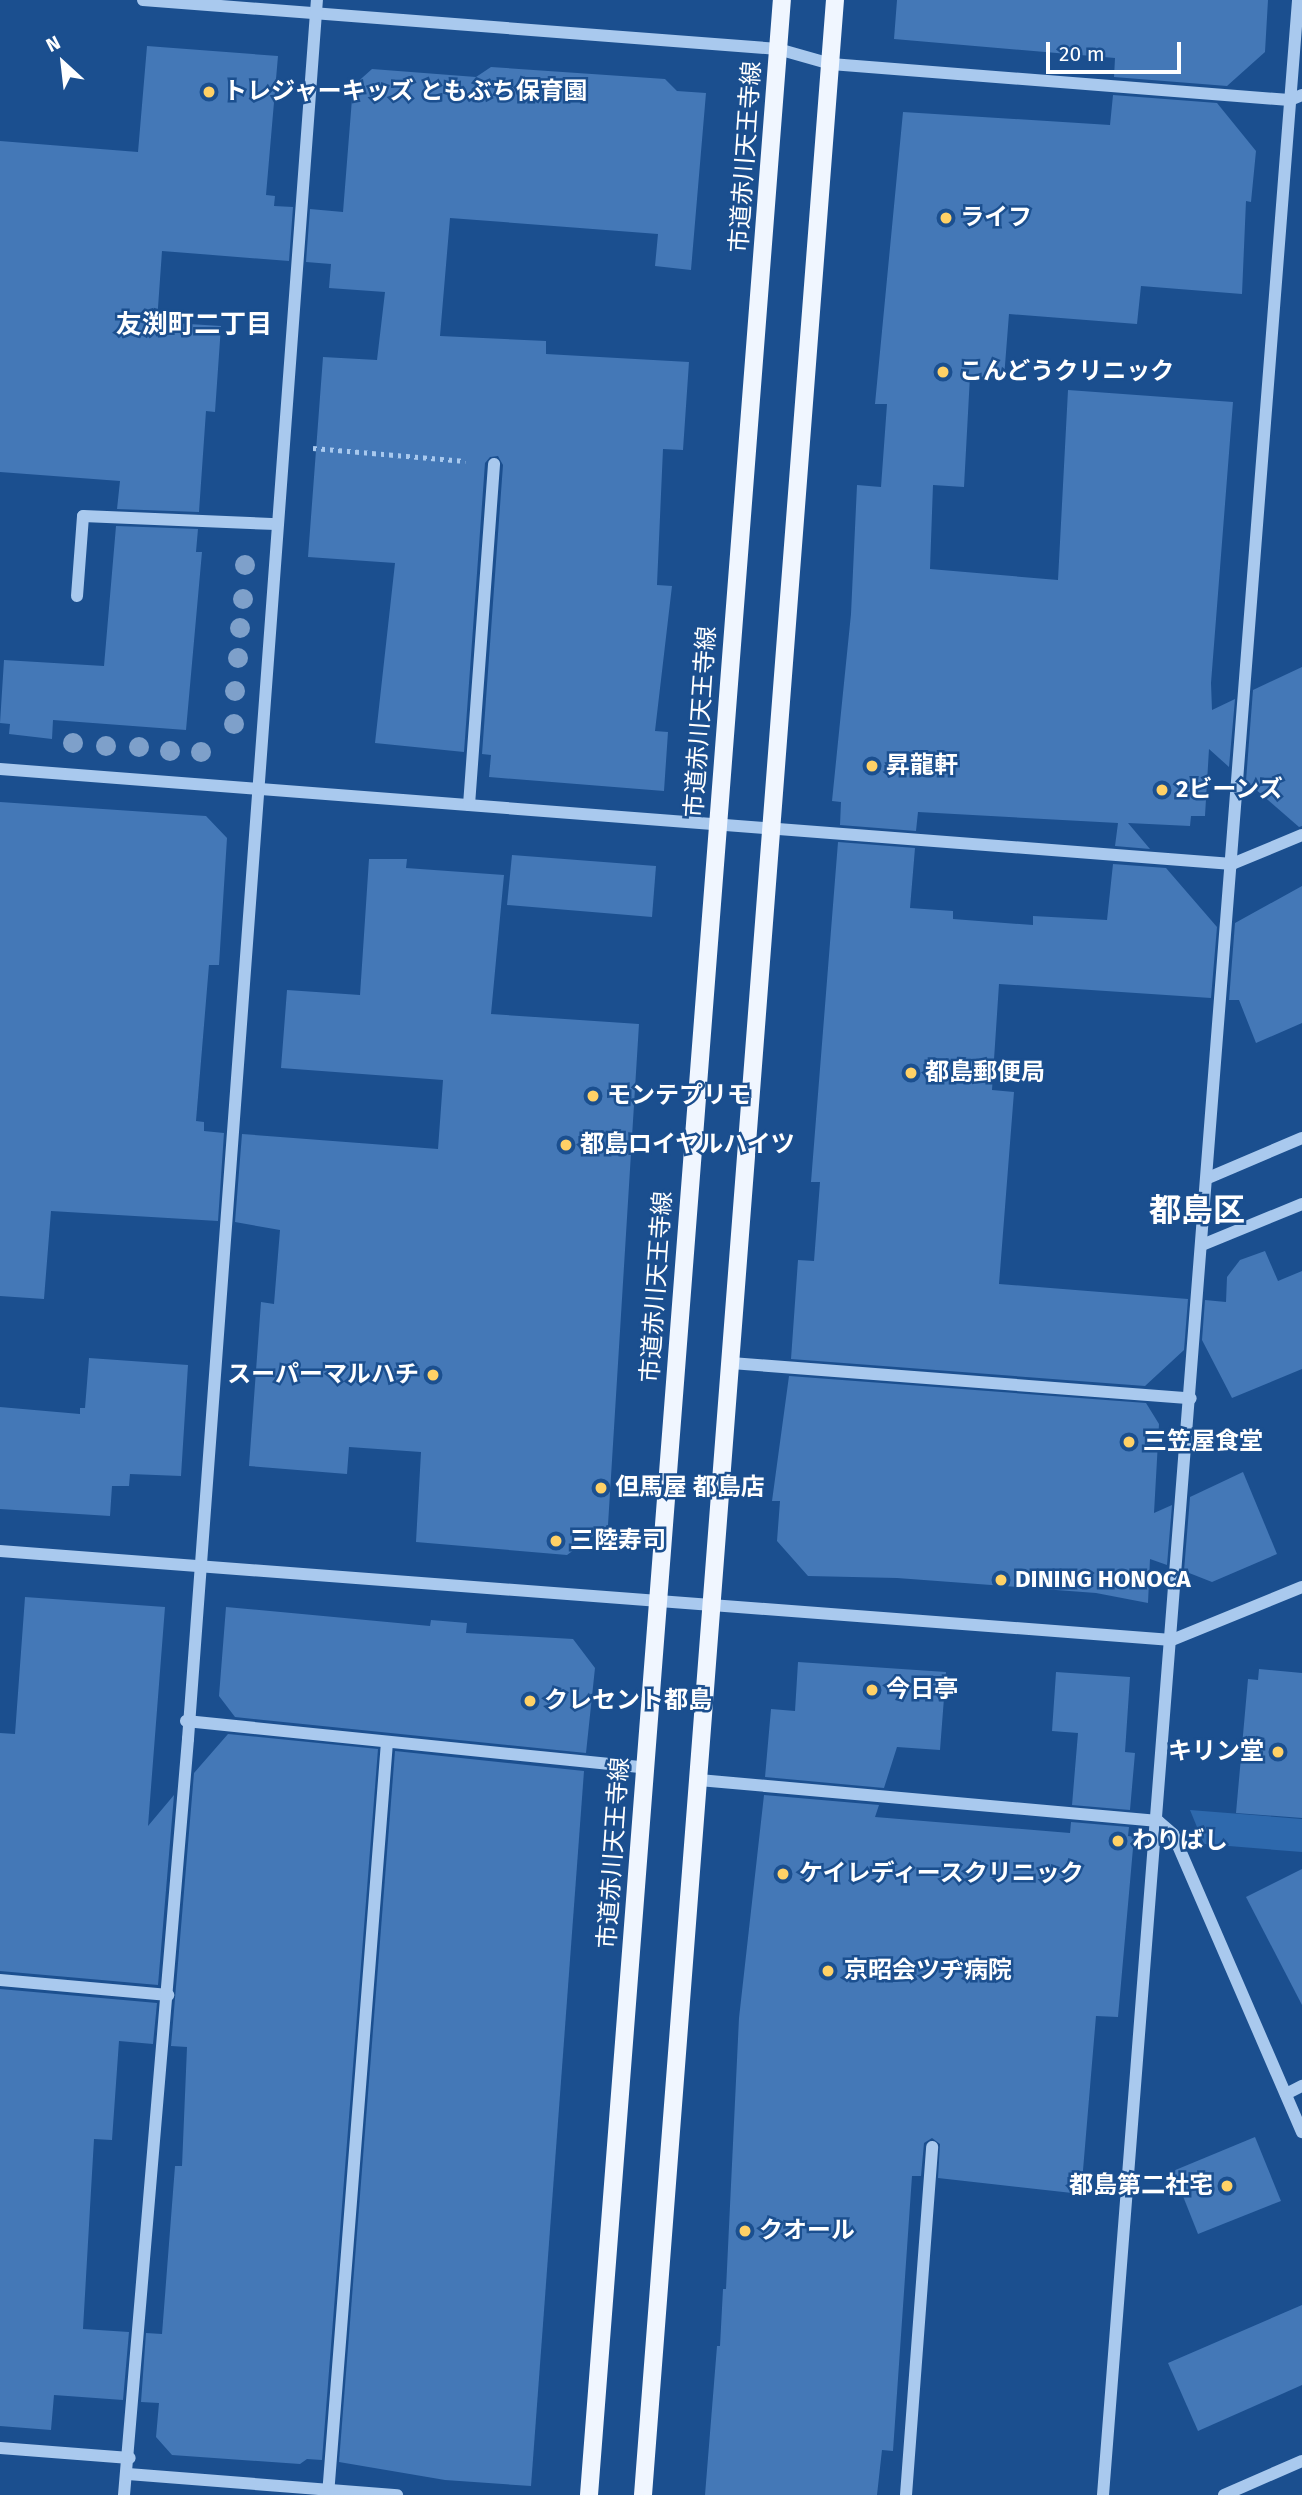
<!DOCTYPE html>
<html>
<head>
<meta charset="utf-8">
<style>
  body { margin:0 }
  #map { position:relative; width:1302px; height:2495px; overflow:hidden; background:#1b4f8f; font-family:"Fira Sans","Noto Sans JP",sans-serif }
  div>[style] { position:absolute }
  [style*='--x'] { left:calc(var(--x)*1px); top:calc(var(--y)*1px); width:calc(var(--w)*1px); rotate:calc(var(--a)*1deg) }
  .green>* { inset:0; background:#2e69ad }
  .building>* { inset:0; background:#4478b7 }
  .path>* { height:4.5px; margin-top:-2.25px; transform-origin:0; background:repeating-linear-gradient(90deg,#a9c9ee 0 3.5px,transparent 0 8.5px) }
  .minor>* { height:12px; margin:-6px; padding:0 6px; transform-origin:6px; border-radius:6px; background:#a9c9ee }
  .major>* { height:18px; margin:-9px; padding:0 9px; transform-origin:9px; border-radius:9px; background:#f0f6ff }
  .trees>* { width:20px; height:20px; margin:-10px; border-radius:50%; background:#7ea0ca }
  .dots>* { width:19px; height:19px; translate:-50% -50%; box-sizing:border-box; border:4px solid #1b4f8f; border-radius:50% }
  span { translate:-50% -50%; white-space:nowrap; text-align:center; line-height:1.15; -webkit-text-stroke:5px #1b4f8f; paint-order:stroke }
  .poi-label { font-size:24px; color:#fff; font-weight:700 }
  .left { translate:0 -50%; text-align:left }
  .right { translate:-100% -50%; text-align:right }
  .street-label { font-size:24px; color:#fff }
  .neighbourhood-label { font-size:26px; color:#fff; font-weight:700 }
  .district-label { font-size:32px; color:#fff; font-weight:700 }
  .north { position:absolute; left:28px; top:28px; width:70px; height:70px; -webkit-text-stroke:5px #1b4f8f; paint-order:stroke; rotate:333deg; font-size:19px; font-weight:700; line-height:28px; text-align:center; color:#fff }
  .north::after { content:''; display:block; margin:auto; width:24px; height:32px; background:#fff; clip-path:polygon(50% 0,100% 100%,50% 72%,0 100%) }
  .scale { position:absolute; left:1046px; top:42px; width:135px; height:32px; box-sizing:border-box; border:4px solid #fff; border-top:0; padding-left:9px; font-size:21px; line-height:24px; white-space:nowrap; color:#fff; -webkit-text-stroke:5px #1b4f8f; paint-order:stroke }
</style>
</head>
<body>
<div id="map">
  <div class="green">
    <div style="clip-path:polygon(1190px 1810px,1302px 1819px,1302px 1852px,1204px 1844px)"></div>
  </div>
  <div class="building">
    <div style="clip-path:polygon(897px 0,1268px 0,1265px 52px,1227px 86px,1114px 77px,1115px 58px,894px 39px)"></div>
    <div style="clip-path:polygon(147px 46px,278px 56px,266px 195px,275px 196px,274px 206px,293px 207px,289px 261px,162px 251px,157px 322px,221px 326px,215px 412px,206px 411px,199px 512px,117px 509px,120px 481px,0 472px,0 141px,138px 152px)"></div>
    <div style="clip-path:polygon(491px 67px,665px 79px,677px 91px,706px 93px,691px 270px,655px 266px,658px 234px,450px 218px,440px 336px,546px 341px,546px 354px,689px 362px,683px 450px,663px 449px,657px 585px,672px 586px,655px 731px,668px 732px,664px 791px,489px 777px,491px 755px,482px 754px,503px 465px,498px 456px,490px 457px,485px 463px,464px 752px,375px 743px,395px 563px,308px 557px,323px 357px,377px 360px,385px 292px,329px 288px,331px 264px,306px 262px,310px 209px,343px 212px,353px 86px,372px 69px,476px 77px)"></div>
    <div style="clip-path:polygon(1113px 95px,1217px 103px,1256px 151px,1251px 202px,1246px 201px,1242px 294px,1141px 286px,1137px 324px,1009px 314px,1004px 378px,970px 376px,964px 487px,933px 485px,930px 569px,1058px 580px,1068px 390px,1233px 402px,1211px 683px,1212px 710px,1235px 699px,1229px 767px,1209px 749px,1205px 816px,1191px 816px,1190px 826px,1128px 823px,1150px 849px,1115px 846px,1118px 823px,918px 812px,916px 831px,840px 825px,841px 802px,832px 801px,851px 614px,857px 485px,881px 487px,887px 404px,875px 404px,903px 112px,1110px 125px)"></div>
    <div style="clip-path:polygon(116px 526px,198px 529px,196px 552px,202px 552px,186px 730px,53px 720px,52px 739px,9px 734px,10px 724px,0 723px,4px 660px,104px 666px)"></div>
    <div style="clip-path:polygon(1302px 667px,1302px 826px,1299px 827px,1246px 781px,1253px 690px)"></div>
    <div style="clip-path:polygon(0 802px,206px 816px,227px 838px,219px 965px,209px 965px,196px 1121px,204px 1122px,204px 1131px,224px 1133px,218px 1221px,51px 1211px,44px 1299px,0 1296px)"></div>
    <div style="clip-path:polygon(838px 842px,915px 848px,910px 908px,953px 911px,953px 919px,1033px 925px,1033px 916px,1107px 920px,1113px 864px,1166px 868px,1217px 927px,1211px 998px,999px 984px,992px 1090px,1014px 1092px,999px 1284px,1188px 1299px,1184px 1350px,1145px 1386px,791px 1359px,798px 1260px,814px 1261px,820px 1182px,811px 1182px)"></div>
    <div style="clip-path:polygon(512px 855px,656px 866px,652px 917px,507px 905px)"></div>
    <div style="clip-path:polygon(369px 859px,407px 859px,406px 868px,504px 875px,491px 1014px,639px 1024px,608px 1525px,567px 1555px,416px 1542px,421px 1452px,349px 1447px,347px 1474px,249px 1466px,261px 1302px,274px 1304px,280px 1230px,235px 1222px,242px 1134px,438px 1149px,443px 1080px,281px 1068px,287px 990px,360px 995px)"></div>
    <div style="clip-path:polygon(1302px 886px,1302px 1023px,1256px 1043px,1239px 1000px,1229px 1000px,1235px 923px)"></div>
    <div style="clip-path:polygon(1265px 1251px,1278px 1281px,1302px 1271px,1302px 1369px,1232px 1398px,1202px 1340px,1205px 1300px,1226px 1302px,1227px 1277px,1240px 1260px)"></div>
    <div style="clip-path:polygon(89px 1358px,188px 1365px,181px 1476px,130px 1474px,129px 1486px,112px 1486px,110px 1516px,0 1509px,0 1407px,80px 1414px,80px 1408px,85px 1408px)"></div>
    <div style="clip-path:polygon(789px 1376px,1146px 1403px,1159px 1424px,1154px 1513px,1172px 1505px,1167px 1565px,1150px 1559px,1148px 1603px,1096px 1593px,897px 1578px,808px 1576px,777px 1541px,780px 1501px,772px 1501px)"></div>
    <div style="clip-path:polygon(1243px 1472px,1277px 1554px,1212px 1582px,1184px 1571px,1190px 1497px)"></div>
    <div style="clip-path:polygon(25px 1597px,165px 1607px,148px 1826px,174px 1795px,158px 1985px,0 1971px,0 1733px,15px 1734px)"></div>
    <div style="clip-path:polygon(226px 1607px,430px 1626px,431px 1620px,467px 1623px,466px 1633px,573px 1639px,595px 1668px,586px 1753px,235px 1717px,219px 1696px)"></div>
    <div style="clip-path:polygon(798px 1662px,946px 1672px,940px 1750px,897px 1747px,884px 1788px,765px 1777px,771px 1709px,795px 1711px)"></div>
    <div style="clip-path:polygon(1259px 1669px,1302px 1673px,1302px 1818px,1236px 1813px,1248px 1679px,1258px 1680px)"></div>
    <div style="clip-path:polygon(1056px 1672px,1130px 1677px,1125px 1752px,1135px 1753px,1130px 1810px,1072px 1805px,1078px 1733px,1052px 1731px)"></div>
    <div style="clip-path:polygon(228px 1734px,378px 1749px,322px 2460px,307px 2459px,300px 2464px,172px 2455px,156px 2437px,159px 2403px,141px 2402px,146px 2333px,162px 2334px,175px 2166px,182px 2166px,187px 2047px,171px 2046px,194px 1773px)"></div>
    <div style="clip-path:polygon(395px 1751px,584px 1771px,531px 2486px,445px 2480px,339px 2462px)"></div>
    <div style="clip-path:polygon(764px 1795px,879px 1805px,875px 1817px,1070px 1833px,1071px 1822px,1129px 1827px,1128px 1836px,1134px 1837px,1118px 2017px,1096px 2016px,1081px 2194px,938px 2178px,940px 2144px,932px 2138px,924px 2143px,921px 2176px,912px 2176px,893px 2451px,882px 2450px,877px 2495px,705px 2495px,717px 2346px,720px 2346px,723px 2289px,726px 2289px,739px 2018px)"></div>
    <div style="clip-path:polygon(1302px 1869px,1302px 2005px,1246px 1897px)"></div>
    <div style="clip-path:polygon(0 1989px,157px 2003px,153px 2044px,119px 2041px,112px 2140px,94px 2139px,83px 2329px,129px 2332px,123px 2400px,54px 2395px,51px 2430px,0 2426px)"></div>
    <div style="clip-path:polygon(1255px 2137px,1281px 2201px,1198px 2234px,1173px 2171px)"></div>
    <div style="clip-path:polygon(1302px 2305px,1302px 2385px,1198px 2431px,1168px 2363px)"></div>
  </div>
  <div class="path">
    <div style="--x:313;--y:448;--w:153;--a:4.9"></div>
  </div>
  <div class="minor">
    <div style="--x:143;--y:0;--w:637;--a:4.41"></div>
    <div style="--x:778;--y:49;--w:55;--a:15.8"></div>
    <div style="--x:831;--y:64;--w:460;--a:4.5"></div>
    <div style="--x:1290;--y:100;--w:13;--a:-23"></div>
    <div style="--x:77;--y:596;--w:80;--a:-85.7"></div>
    <div style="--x:83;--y:516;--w:194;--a:2.4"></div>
    <div style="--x:0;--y:769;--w:1236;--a:4.41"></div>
    <div style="--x:1232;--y:864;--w:76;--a:-22.5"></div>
    <div style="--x:469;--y:805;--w:342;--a:-85.8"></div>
    <div style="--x:1208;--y:1178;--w:102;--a:-23.1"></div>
    <div style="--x:1202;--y:1245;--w:108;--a:-22.3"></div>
    <div style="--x:731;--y:1363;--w:461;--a:4.4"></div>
    <div style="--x:0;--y:1551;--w:1175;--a:4.34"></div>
    <div style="--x:1172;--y:1640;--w:140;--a:-22.2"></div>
    <div style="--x:186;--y:1721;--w:461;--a:5.8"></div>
    <div style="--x:699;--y:1780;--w:461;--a:5.1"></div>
    <div style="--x:1158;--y:1821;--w:20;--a:41"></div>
    <div style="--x:1173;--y:1834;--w:325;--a:66.6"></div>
    <div style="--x:0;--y:1980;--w:169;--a:5.1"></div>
    <div style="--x:1286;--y:2094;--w:18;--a:-27"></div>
    <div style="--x:0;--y:2448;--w:130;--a:4.4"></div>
    <div style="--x:128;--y:2474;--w:270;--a:4.5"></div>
    <div style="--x:124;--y:2495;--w:759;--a:-85.16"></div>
    <div style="--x:188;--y:1739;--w:1744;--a:-85.76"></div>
    <div style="--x:328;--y:2495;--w:755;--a:-85.52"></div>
    <div style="--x:906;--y:2495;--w:349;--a:-85.7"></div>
    <div style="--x:1103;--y:2495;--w:2503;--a:-85.53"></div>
    <div style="--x:1224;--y:2495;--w:85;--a:-23.6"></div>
  </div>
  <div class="major">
    <div style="--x:589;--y:2495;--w:2502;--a:-85.58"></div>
    <div style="--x:643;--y:2495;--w:2502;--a:-85.6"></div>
  </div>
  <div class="trees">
    <div style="left:245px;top:565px"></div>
    <div style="left:243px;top:599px"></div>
    <div style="left:240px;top:628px"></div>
    <div style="left:238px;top:658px"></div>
    <div style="left:235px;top:691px"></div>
    <div style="left:234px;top:724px"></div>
    <div style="left:73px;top:743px"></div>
    <div style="left:106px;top:746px"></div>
    <div style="left:139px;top:747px"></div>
    <div style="left:170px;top:751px"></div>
    <div style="left:201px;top:752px"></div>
  </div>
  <div class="dots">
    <div style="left:209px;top:92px;background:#ffd166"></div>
    <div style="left:946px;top:218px;background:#ffd166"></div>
    <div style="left:943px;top:372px;background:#ffd166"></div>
    <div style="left:872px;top:766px;background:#ffd166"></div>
    <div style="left:1162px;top:790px;background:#ffd166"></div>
    <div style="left:911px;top:1073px;background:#ffd166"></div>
    <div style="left:593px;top:1096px;background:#ffd166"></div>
    <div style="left:566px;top:1145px;background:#ffd166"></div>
    <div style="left:433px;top:1375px;background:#ffd166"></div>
    <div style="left:1129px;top:1442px;background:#ffd166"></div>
    <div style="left:601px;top:1488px;background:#ffd166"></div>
    <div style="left:556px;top:1541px;background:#ffd166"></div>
    <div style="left:1001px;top:1580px;background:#ffd166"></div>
    <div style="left:872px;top:1690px;background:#ffd166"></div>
    <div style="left:530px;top:1701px;background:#ffd166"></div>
    <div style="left:1278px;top:1752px;background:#ffd166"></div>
    <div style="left:1118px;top:1841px;background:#ffd166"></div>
    <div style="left:783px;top:1874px;background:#ffd166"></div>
    <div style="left:828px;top:1971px;background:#ffd166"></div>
    <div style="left:1227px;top:2186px;background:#ffd166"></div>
    <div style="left:745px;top:2231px;background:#ffd166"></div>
  </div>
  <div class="poi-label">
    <span class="left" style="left:223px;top:92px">トレジャーキッズ ともぶち保育園</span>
    <span class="left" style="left:960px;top:218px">ライフ</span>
    <span class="left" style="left:959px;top:372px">こんどうクリニック</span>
    <span class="left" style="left:886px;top:766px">昇龍軒</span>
    <span class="left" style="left:1176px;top:790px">2ビーンズ</span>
    <span class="left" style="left:925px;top:1073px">都島郵便局</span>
    <span class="left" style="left:607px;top:1096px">モンテプリモ</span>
    <span class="left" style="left:580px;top:1145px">都島ロイヤルハイツ</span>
    <span class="right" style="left:419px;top:1375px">スーパーマルハチ</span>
    <span class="left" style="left:1143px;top:1442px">三笠屋食堂</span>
    <span class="left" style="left:615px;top:1488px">但馬屋 都島店</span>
    <span class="left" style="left:570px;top:1541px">三陸寿司</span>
    <span class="left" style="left:1015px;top:1580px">DINING HONOCA</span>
    <span class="left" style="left:886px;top:1690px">今日亭</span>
    <span class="left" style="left:544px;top:1701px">クレセント都島</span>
    <span class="right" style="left:1264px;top:1752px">キリン堂</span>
    <span class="left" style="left:1132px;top:1841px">わりばし</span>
    <span class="left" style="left:799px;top:1874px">ケイレディースクリニック</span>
    <span class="left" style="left:844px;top:1971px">京昭会ツヂ病院</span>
    <span class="right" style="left:1213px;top:2186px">都島第二社宅</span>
    <span class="left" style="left:759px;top:2231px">クオール</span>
  </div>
  <div class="street-label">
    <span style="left:746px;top:157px;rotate:-86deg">市道赤川天王寺線</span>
    <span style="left:701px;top:722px;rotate:-86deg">市道赤川天王寺線</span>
    <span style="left:657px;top:1287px;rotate:-86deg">市道赤川天王寺線</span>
    <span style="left:614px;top:1853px;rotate:-86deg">市道赤川天王寺線</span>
  </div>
  <div class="neighbourhood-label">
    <span style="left:194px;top:325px">友渕町二丁目</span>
  </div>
  <div class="district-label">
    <span style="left:1197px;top:1210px">都島区</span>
  </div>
  <div class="north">N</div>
  <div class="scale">20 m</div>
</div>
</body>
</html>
